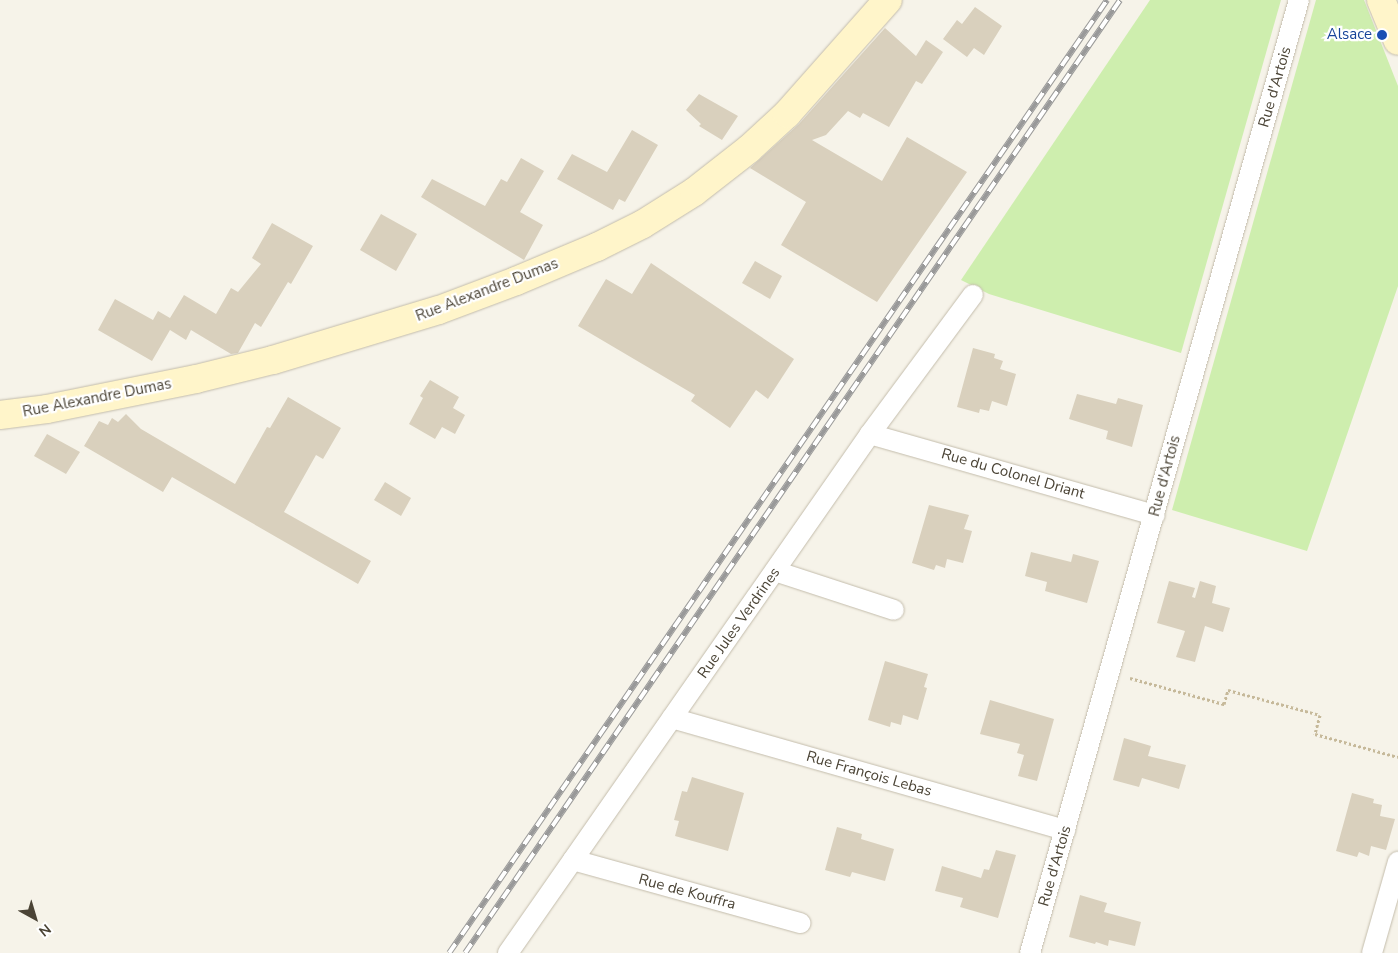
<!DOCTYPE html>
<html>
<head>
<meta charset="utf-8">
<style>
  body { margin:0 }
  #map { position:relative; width:1398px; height:953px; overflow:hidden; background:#f6f3e9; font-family:"Nunito Sans",sans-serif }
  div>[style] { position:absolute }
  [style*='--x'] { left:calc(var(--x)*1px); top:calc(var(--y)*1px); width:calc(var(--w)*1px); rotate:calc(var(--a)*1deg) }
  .green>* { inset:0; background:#ceeeae }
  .building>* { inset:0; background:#d9d0bd }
  .path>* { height:3px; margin-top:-1.5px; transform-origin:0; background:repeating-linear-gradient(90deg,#c6b99a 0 2.5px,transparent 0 5px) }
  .roads { filter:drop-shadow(0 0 1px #c3bcab) drop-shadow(0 0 1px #c3bcab) }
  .street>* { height:20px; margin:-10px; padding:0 10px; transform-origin:10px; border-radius:10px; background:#fff }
  .secondary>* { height:28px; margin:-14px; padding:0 14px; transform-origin:14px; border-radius:14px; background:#fff5ca }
  .rail>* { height:5.5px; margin-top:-2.75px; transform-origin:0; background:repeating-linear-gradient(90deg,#fff 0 11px,#999 0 22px); box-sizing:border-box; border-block:1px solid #999 }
  .dots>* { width:14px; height:14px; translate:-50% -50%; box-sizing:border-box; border:2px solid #fff; border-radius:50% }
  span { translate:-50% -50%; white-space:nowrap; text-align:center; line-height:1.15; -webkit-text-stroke:4.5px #fff; paint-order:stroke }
  .transit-label { font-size:15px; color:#164399 }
  .right { translate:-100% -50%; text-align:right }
  .street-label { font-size:15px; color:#4b4436 }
  .north { position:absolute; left:10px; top:893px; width:50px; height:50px; -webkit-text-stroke:4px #fff; paint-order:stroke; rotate:141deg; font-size:14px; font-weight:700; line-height:20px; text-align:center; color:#4b4436 }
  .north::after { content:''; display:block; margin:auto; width:18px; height:22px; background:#4b4436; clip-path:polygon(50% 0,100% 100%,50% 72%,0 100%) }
</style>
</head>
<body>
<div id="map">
  <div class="green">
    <div style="clip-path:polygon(1150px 0,1281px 0,1181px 353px,989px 294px,961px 280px)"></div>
    <div style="clip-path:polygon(1316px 0,1364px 0,1398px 86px,1398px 286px,1307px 551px,1172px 510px)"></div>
  </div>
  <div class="building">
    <div style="clip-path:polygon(975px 7px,1002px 26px,984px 55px,974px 48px,967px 57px,943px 39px,957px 20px,962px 24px)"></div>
    <div style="clip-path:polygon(885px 28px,916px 56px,926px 40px,943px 52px,922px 84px,916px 81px,889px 127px,863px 113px,860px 118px,848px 111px,826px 135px,812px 140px,882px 181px,907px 137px,967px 172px,877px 302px,781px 245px,806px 202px,750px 168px,799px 124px)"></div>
    <div style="clip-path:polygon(699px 94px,738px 116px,722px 140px,699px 126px,701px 124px,686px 110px)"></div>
    <div style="clip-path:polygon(632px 130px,658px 145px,625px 202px,619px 199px,613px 210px,557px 179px,572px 154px,607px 172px)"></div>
    <div style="clip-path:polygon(521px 158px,544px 171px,520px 212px,543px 225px,524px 260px,421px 197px,432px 179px,485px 206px,501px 179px,507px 182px)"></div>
    <div style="clip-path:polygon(381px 214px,417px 234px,396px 271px,360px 250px)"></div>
    <div style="clip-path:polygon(272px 223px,313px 246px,291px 284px,288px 282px,261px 327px,255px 323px,238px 353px,231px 354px,191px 330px,186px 340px,170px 330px,152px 361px,98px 330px,115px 299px,153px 320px,158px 311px,170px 318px,184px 295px,216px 314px,231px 288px,238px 292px,261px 264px,252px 258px)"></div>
    <div style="clip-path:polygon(755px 261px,782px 276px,770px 299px,742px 283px)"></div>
    <div style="clip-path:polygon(651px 263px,794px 359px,768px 399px,756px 390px,730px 428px,691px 401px,695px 395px,578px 326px,606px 279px,632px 294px)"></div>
    <div style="clip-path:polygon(973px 348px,995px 354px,994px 358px,1003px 361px,1000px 369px,1016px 374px,1007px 406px,992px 401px,989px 411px,980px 409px,979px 413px,957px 407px)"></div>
    <div style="clip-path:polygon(430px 380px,459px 397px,453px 408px,465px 415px,455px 434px,442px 427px,435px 439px,409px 424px,423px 398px,420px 396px)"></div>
    <div style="clip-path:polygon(1077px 394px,1116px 404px,1118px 398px,1143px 405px,1132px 447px,1106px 439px,1108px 431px,1069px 419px)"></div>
    <div style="clip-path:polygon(288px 397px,341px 428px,323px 459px,316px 455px,284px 512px,371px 561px,358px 584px,172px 477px,163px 492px,84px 446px,99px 421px,108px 425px,112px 418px,118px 422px,126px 414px,141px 429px,235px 484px,267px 427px,270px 428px)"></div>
    <div style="clip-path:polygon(47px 434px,80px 452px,66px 474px,34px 456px)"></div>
    <div style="clip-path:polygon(385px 482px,411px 498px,401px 516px,374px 500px)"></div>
    <div style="clip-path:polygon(929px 505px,969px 515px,964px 529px,972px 531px,963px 563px,947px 559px,945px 568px,936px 565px,934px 570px,912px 563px)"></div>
    <div style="clip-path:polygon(1031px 552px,1071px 562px,1073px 554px,1099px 561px,1087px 603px,1045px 591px,1047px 582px,1025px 576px)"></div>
    <div style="clip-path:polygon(1169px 581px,1195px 588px,1192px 597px,1195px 598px,1200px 581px,1216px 586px,1212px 603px,1230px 608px,1223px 632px,1205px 626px,1195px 662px,1176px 657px,1185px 631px,1157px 623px)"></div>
    <div style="clip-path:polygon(885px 661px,928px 674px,924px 687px,927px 688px,918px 720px,903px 715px,901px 725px,891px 722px,890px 727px,868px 720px)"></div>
    <div style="clip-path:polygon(990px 700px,1054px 719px,1037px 781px,1018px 776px,1024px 755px,1017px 753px,1020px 744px,980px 734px)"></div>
    <div style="clip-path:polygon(1124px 738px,1151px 746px,1148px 756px,1186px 765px,1179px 789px,1142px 778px,1139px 787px,1113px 780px)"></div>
    <div style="clip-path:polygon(692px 777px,744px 793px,728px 851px,675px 836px,679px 821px,674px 820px,682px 791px,687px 792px)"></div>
    <div style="clip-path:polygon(1352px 793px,1374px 799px,1373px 803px,1382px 805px,1380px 816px,1395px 819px,1386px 850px,1371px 846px,1369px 856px,1359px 852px,1357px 857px,1336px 851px)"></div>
    <div style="clip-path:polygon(837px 827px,862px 834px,861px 839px,894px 849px,885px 881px,852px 872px,850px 877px,825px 870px)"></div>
    <div style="clip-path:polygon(996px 850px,1016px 855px,998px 918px,960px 907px,963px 898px,935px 891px,942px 866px,981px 878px,984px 869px,989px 870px)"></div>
    <div style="clip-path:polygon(1080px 895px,1107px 903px,1104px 912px,1141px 922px,1135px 946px,1109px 940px,1108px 946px,1096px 942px,1095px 944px,1069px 937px)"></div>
  </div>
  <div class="path">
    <div style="--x:1130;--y:678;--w:98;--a:15.5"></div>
    <div style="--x:1224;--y:704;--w:15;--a:-74"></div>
    <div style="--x:1228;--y:690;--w:95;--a:15.2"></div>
    <div style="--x:1320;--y:715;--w:20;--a:105"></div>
    <div style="--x:1315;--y:734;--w:86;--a:15.5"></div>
  </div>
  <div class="roads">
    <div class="street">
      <div style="--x:870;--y:434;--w:296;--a:15.9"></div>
      <div style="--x:775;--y:571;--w:125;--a:18.1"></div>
      <div style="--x:672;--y:718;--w:409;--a:15.9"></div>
      <div style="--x:573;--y:860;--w:236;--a:15.5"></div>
      <div style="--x:508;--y:953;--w:633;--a:-55.1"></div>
      <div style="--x:870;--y:434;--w:173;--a:-53.5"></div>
      <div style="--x:1030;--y:953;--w:990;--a:-74.24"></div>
      <div style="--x:1372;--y:953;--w:95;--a:-74.1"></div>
    </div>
    <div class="secondary">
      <div style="--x:1381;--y:0;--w:44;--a:67.5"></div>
      <div style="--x:0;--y:415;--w:47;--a:-7.3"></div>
      <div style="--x:47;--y:409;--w:152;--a:-11.4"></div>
      <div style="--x:196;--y:379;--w:79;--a:-13.9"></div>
      <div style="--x:273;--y:360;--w:173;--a:-16.8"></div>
      <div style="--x:439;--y:310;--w:82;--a:-20.6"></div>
      <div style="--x:516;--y:281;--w:88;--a:-22.8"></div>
      <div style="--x:597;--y:247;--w:51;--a:-26.6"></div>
      <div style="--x:643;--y:224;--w:60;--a:-32.1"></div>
      <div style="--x:694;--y:192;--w:70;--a:-38"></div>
      <div style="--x:749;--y:149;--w:52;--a:-42.6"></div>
      <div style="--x:787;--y:114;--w:152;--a:-48.5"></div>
    </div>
  </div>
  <div class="rail">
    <div style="--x:449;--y:953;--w:1158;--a:-55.38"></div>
    <div style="--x:465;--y:953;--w:1156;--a:-55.5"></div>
  </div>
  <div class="dots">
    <div style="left:1382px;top:35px;background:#1a4fb4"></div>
  </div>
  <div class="transit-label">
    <span class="right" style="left:1372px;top:35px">Alsace</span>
  </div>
  <div class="street-label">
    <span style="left:1275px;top:87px;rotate:-74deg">Rue d'Artois</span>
    <span style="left:487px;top:290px;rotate:-21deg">Rue Alexandre Dumas</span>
    <span style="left:97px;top:398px;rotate:-11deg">Rue Alexandre Dumas</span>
    <span style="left:1013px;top:474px;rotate:16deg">Rue du Colonel Driant</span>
    <span style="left:1165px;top:476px;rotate:-75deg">Rue d'Artois</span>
    <span style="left:739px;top:623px;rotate:-55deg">Rue Jules Verdrines</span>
    <span style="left:869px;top:774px;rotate:16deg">Rue François Lebas</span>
    <span style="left:1055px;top:866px;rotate:-74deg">Rue d'Artois</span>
    <span style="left:687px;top:892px;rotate:15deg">Rue de Kouffra</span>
  </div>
  <div class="north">N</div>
</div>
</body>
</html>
